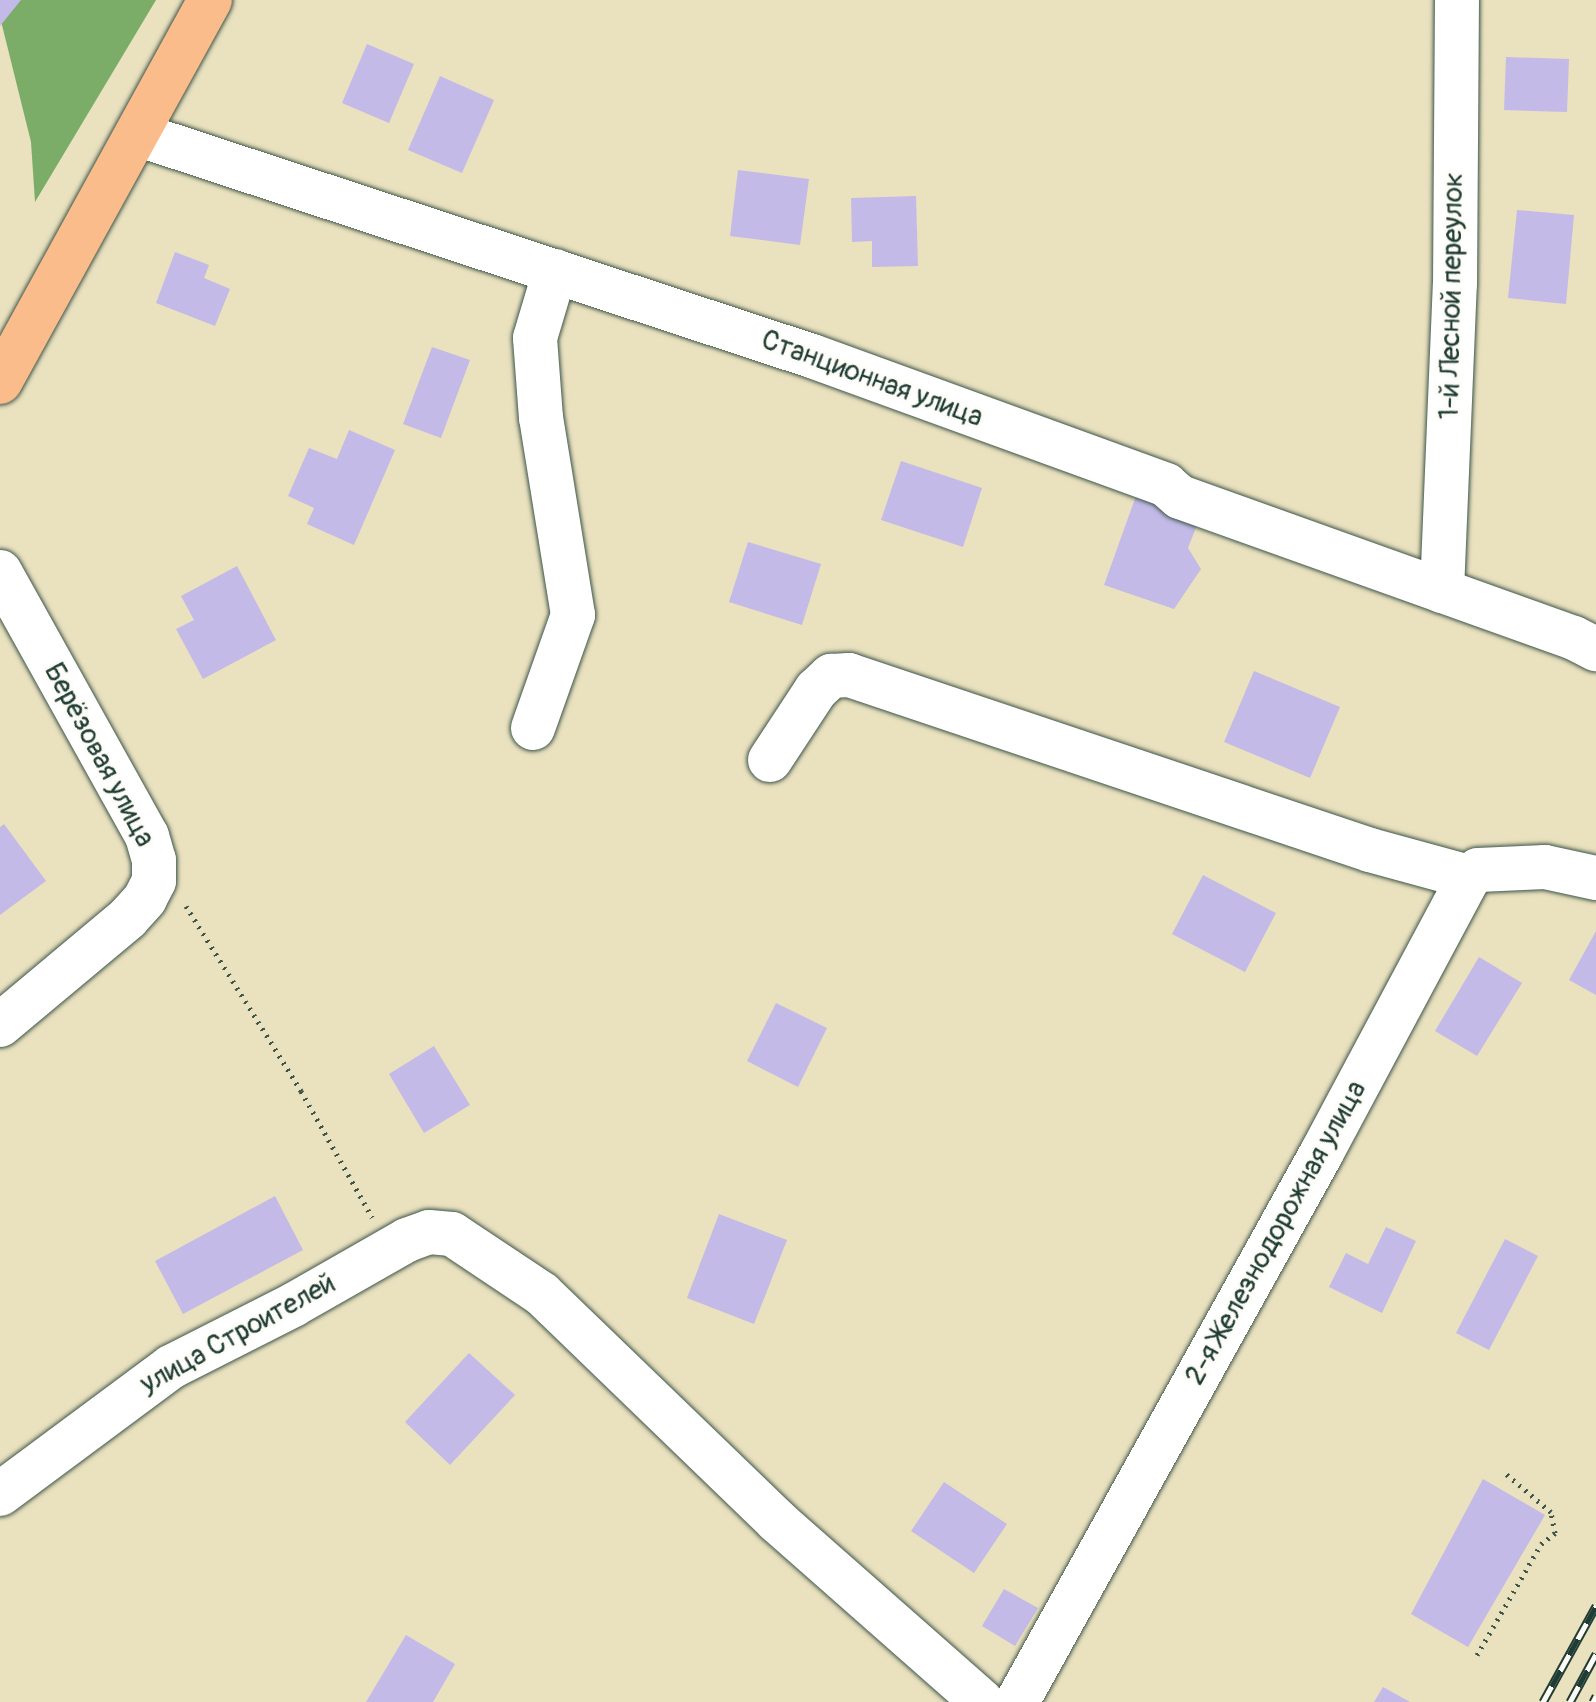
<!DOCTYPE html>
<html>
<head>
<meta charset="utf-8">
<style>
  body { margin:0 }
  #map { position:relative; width:1596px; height:1702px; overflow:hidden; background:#eae1bf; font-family:Pangolin,sans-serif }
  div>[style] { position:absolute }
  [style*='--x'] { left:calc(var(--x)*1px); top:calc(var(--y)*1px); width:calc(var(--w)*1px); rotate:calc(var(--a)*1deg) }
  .forest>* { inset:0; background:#7bad68 }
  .building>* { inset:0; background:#c3bae8 }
  .path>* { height:5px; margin-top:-2.5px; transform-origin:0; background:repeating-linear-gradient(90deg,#3d5649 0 2px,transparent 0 8px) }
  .roads { filter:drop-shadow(0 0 2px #3d5649) drop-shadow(0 0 2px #3d5649) }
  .minor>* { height:44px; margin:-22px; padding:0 22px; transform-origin:22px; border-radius:22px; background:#fff }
  .major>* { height:44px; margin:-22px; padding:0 22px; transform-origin:22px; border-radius:22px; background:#fabc8b }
  .rail>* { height:9px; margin-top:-4.5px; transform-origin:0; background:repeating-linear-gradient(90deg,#fdfcf7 0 18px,#1f3d34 0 36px); box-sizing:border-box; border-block:2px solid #1f3d34 }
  span { translate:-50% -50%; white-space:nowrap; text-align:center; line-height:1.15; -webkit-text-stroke:6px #fdfcf7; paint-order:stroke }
  .street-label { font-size:28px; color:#1f3d34 }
</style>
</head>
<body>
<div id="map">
  <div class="forest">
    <div style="clip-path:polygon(0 0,156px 0,35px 202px,31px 142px,0 17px)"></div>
  </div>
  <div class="building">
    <div style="clip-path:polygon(0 0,21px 0,0 26px)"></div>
    <div style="clip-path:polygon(367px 44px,414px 64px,389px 123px,342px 103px)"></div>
    <div style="clip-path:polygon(1506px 57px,1569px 59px,1567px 112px,1504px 110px)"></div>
    <div style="clip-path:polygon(440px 76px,494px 100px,462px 173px,408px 150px)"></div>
    <div style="clip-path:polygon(738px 170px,809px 179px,800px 245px,730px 236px)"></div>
    <div style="clip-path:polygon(916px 196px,918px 266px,872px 267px,872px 241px,852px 242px,851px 198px)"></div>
    <div style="clip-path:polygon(1517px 210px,1574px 215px,1566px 304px,1508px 298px)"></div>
    <div style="clip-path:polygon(175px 252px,209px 265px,204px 278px,230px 289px,215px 326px,156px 303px)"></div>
    <div style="clip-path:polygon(432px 347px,470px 360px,441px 438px,403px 424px)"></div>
    <div style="clip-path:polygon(349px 430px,395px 450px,354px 545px,307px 524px,314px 508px,288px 496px,309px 448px,337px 459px)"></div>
    <div style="clip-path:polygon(901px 461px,982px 488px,963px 547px,881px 520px)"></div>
    <div style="clip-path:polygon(1141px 482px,1197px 525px,1188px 548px,1201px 569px,1174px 609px,1104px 585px)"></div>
    <div style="clip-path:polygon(748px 542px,821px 564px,802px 625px,729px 602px)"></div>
    <div style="clip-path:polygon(237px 566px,276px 640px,203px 679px,176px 629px,194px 620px,181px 596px)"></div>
    <div style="clip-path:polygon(1254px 671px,1340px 707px,1310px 778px,1224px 742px)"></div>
    <div style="clip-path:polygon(4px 824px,46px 881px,0 915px,0 827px)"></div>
    <div style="clip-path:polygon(1203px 875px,1276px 913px,1245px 972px,1172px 934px)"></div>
    <div style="clip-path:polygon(1596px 931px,1596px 995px,1569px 980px)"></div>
    <div style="clip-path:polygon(1479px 957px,1522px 983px,1477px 1056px,1435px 1031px)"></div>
    <div style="clip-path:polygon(776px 1003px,827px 1028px,798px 1087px,747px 1061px)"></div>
    <div style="clip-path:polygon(434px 1046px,470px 1105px,424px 1133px,389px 1074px)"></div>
    <div style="clip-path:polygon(275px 1196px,303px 1250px,183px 1314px,155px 1261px)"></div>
    <div style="clip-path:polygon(719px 1214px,787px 1240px,754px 1324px,687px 1298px)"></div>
    <div style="clip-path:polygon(1386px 1227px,1416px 1241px,1382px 1313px,1329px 1287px,1346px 1253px,1368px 1264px)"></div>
    <div style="clip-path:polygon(1505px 1239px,1538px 1256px,1489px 1350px,1456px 1333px)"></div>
    <div style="clip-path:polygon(469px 1353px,515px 1395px,450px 1465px,405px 1422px)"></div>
    <div style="clip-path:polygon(1483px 1479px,1545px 1515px,1468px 1647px,1411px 1614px)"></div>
    <div style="clip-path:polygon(944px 1482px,1007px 1524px,974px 1573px,911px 1531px)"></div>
    <div style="clip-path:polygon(1004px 1589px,1038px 1608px,1015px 1646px,982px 1626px)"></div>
    <div style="clip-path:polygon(406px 1635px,455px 1664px,433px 1702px,366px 1702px)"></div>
    <div style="clip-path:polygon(1383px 1687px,1410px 1702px,1374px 1702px)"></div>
  </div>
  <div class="path">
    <div style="--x:186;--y:906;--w:218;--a:58.1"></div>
    <div style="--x:301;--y:1091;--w:145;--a:60.6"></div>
    <div style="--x:1477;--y:1655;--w:128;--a:-60"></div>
    <div style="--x:1541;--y:1544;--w:18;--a:-38"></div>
    <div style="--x:1555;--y:1533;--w:21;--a:-101"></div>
    <div style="--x:1551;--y:1512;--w:60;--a:-139.7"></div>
  </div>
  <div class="roads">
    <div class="minor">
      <div style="--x:137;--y:134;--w:711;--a:18.21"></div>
      <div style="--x:812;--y:356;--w:377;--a:20"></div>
      <div style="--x:1166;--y:485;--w:18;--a:41"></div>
      <div style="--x:1180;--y:497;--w:418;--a:19.7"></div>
      <div style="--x:1574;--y:638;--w:25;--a:27"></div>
      <div style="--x:0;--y:572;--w:302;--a:60.9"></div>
      <div style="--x:147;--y:836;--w:25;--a:74"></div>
      <div style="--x:154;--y:860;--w:21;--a:90"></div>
      <div style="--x:154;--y:881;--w:20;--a:117"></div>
      <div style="--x:145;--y:899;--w:25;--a:132"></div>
      <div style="--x:128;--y:918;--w:167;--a:140.1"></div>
      <div style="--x:1442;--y:591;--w:307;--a:-87.6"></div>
      <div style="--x:1455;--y:284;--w:284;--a:-89.6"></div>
      <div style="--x:533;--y:728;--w:120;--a:-70.5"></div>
      <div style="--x:573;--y:615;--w:200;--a:-99.2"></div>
      <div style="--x:541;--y:418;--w:80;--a:-94.3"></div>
      <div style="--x:535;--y:338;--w:70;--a:-73.4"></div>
      <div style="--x:770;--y:760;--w:84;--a:-56.7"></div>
      <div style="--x:816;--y:690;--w:21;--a:-43"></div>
      <div style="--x:831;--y:676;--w:18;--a:-3"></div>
      <div style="--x:849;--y:675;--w:550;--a:18.57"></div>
      <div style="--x:1370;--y:850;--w:103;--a:15.3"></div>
      <div style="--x:0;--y:1494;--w:213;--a:-36.6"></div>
      <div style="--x:171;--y:1367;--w:137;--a:-26.9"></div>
      <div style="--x:293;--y:1305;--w:131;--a:-29.7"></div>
      <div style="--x:407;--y:1240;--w:23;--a:-20"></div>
      <div style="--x:429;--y:1232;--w:23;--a:5"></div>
      <div style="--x:452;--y:1234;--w:108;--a:33.7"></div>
      <div style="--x:542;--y:1294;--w:327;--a:44"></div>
      <div style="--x:777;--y:1521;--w:273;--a:41.4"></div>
      <div style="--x:1017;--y:1702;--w:627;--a:-60.98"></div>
      <div style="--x:1321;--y:1154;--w:314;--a:-61.9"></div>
      <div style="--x:1469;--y:877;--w:11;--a:-38"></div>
      <div style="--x:1478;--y:870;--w:67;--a:-2.6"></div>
      <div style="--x:1545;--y:867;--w:52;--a:12.2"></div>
    </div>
    <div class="major">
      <div style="--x:0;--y:382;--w:436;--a:-61.2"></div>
    </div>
  </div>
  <div class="rail">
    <div style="--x:1543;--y:1702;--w:110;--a:-61.1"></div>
    <div style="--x:1570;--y:1702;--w:55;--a:-61.6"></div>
    <div style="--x:1593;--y:1702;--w:7;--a:-63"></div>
  </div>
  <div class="street-label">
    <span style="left:1452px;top:296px;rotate:-89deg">1-й Лесной переулок</span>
    <span style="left:872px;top:379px;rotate:20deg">Станционная улица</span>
    <span style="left:99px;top:755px;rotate:62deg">Берёзовая улица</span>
    <span style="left:1276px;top:1233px;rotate:-61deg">2-я Железнодорожная улица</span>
    <span style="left:238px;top:1334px;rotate:-29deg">улица Строителей</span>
  </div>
</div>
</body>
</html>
